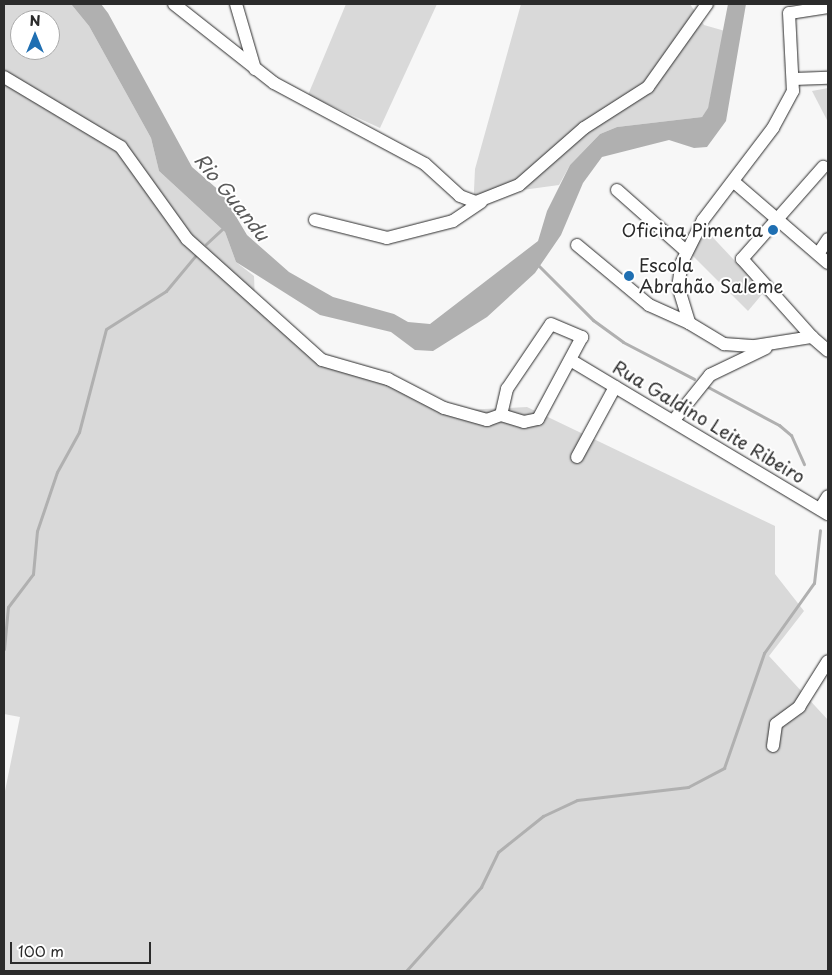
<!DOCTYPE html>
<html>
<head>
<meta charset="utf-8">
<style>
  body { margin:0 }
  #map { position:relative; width:832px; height:975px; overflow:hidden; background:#f7f7f7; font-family:"Playpen Sans",sans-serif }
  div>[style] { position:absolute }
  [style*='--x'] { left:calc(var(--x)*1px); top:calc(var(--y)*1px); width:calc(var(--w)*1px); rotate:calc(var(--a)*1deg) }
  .green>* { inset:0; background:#d9d9d9 }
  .water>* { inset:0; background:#b0b0b0 }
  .stream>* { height:3px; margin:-1.5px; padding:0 1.5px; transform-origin:1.5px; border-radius:1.5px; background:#b0b0b0 }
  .roads { filter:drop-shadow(0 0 1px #2b2b2b) drop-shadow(0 0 1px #2b2b2b) }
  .minor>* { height:12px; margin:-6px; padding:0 6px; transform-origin:6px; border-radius:6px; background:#fff }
  .dots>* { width:14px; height:14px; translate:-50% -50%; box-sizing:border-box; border:2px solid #fff; border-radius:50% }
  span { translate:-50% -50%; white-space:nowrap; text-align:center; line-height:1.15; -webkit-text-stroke:4px #fff; paint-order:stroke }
  .poi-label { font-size:18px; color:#2b2b2b }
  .right { translate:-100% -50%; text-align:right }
  .left { translate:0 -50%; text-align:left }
  .street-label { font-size:18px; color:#2b2b2b }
  .water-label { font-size:19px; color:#5a5a5a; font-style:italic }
  .frame { position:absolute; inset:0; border:5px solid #2b2b2b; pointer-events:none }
  .north { position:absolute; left:10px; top:10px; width:50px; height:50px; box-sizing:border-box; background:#fff; border:1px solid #aaa; border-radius:50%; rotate:0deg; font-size:14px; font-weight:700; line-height:20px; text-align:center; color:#2b2b2b }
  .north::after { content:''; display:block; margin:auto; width:18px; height:22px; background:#1f6fb2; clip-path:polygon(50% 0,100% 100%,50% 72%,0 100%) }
  .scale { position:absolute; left:10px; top:942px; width:141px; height:22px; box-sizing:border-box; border:2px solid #2b2b2b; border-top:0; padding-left:6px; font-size:15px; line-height:18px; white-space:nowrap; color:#2b2b2b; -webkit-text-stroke:4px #fff; paint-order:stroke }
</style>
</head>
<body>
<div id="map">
  <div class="green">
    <div style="clip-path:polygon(evenodd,4px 4px,71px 4px,89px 26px,151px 138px,159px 171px,225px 232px,236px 262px,254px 276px,255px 301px,323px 361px,463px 410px,527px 407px,775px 526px,775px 574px,804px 611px,769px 656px,828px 720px,828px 971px,4px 971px,4px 796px,20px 717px,4px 714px,4px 4px,20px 20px,50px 20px,50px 50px,20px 50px,20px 20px)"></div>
    <div style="clip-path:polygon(346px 4px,437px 4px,380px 128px,308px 95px)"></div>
    <div style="clip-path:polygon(521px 4px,690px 4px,704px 25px,725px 31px,708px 109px,702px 117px,617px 127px,600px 134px,570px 165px,559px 185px,515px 191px,473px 211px,475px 169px)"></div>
    <div style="clip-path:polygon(828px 88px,828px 122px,812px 91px)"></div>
    <div style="clip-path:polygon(704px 228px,764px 292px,748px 311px,690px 253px)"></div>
  </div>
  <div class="water">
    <div style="clip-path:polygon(71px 4px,101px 4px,108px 13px,192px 167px,222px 193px,247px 235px,289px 272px,333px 297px,394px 314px,408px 322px,430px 324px,538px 241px,547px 211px,570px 165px,600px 134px,617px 127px,702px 117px,708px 108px,728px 4px,746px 4px,726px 121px,707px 147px,694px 148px,669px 140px,602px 157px,583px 183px,561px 235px,535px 273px,487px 317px,433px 351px,415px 350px,391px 332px,320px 315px,236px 262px,225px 232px,159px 171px,151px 138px,89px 26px)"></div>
  </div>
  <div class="stream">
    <div style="--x:206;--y:244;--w:23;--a:-43"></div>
    <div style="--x:538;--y:265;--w:78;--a:45"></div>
    <div style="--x:593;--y:320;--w:37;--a:36"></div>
    <div style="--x:623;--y:342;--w:80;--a:27.5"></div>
    <div style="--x:708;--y:387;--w:81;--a:28.2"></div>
    <div style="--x:779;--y:425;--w:16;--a:40"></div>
    <div style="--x:791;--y:435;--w:32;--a:66"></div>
    <div style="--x:4;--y:649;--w:42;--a:-84.6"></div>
    <div style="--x:8;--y:607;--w:41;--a:-52.9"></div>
    <div style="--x:33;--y:574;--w:43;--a:-84.7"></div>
    <div style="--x:37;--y:531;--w:62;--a:-71.3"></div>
    <div style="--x:57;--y:472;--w:46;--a:-61.2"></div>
    <div style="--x:79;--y:432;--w:106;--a:-75.3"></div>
    <div style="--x:106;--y:329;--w:71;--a:-32.3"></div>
    <div style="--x:166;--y:291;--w:47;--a:-50.2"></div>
    <div style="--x:406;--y:971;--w:113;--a:-48.2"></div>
    <div style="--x:481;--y:887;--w:39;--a:-64"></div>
    <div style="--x:498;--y:852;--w:58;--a:-38.7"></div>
    <div style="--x:543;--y:816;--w:38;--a:-25"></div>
    <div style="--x:577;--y:800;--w:112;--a:-6.7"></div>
    <div style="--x:688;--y:787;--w:41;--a:-27.8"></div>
    <div style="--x:724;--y:768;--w:122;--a:-70.8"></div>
    <div style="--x:764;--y:653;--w:86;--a:-54.5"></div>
    <div style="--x:814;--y:583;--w:53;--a:-83.5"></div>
  </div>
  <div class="roads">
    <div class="minor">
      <div style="--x:174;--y:4;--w:127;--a:38.3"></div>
      <div style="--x:274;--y:83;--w:171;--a:28.2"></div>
      <div style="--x:425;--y:164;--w:47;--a:42.4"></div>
      <div style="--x:460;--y:196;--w:17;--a:21"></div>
      <div style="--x:476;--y:202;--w:46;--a:-21.6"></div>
      <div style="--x:519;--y:185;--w:86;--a:-41.2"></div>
      <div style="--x:584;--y:128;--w:76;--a:-32.6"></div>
      <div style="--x:648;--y:87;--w:102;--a:-54.6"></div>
      <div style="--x:236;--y:4;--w:68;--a:73.7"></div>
      <div style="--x:828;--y:7;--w:39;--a:171"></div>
      <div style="--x:789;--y:13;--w:78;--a:87.1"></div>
      <div style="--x:793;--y:91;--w:42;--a:118.4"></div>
      <div style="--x:773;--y:128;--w:116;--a:127.3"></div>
      <div style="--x:703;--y:220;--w:47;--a:116.6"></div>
      <div style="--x:682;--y:262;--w:24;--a:99"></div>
      <div style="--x:678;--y:286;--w:39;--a:73"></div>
      <div style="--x:689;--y:323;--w:41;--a:31"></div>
      <div style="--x:724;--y:344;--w:31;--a:4"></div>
      <div style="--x:755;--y:346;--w:58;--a:-9"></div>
      <div style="--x:812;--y:337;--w:21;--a:41"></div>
      <div style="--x:4;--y:77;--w:136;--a:30.9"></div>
      <div style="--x:121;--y:147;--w:113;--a:54.3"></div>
      <div style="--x:187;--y:239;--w:181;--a:41.9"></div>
      <div style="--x:322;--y:360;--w:69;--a:16.1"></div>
      <div style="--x:388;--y:379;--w:63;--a:27.4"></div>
      <div style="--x:444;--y:408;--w:45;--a:15.6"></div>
      <div style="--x:487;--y:420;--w:15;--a:-20"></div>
      <div style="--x:501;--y:415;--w:27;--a:-77"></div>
      <div style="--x:507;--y:389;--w:78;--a:-55.9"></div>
      <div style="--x:551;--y:324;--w:34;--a:23"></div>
      <div style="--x:582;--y:337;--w:93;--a:118.2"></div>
      <div style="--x:538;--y:419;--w:14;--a:168"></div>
      <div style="--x:524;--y:422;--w:24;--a:-163"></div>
      <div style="--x:794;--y:79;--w:34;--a:-2"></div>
      <div style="--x:734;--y:182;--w:124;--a:40.8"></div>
      <div style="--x:617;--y:190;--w:92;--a:41.5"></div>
      <div style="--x:315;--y:220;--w:74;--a:14"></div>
      <div style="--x:387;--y:238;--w:68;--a:-14.4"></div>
      <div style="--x:453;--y:221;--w:34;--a:-34"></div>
      <div style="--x:577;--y:245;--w:94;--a:39.8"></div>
      <div style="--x:649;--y:305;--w:44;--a:24.2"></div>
      <div style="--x:818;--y:254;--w:18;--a:-56"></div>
      <div style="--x:812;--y:337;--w:105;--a:-131.9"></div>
      <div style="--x:742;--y:259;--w:123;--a:-48.6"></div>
      <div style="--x:572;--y:361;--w:298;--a:30.9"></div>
      <div style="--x:674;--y:420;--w:58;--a:-51.3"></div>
      <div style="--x:710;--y:375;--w:62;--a:-25.7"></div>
      <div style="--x:577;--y:457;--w:80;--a:-61.5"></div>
      <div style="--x:820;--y:509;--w:15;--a:-58"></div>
      <div style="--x:773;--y:746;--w:22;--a:-82"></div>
      <div style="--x:776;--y:724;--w:29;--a:-36"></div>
      <div style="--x:799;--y:707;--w:54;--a:-57.8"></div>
    </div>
  </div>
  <div class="dots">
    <div style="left:773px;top:230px;background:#1f6fb2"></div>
    <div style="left:629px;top:276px;background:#1f6fb2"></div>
  </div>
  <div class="poi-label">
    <span class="right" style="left:763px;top:230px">Oficina Pimenta</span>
    <span class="left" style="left:639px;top:276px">Escola<br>Abrahão Saleme</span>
  </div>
  <div class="street-label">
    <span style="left:709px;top:422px;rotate:31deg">Rua Galdino Leite Ribeiro</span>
  </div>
  <div class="water-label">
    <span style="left:232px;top:197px;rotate:51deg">Rio Guandu</span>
  </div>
  <div class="frame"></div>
  <div class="north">N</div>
  <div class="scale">100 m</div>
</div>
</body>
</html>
